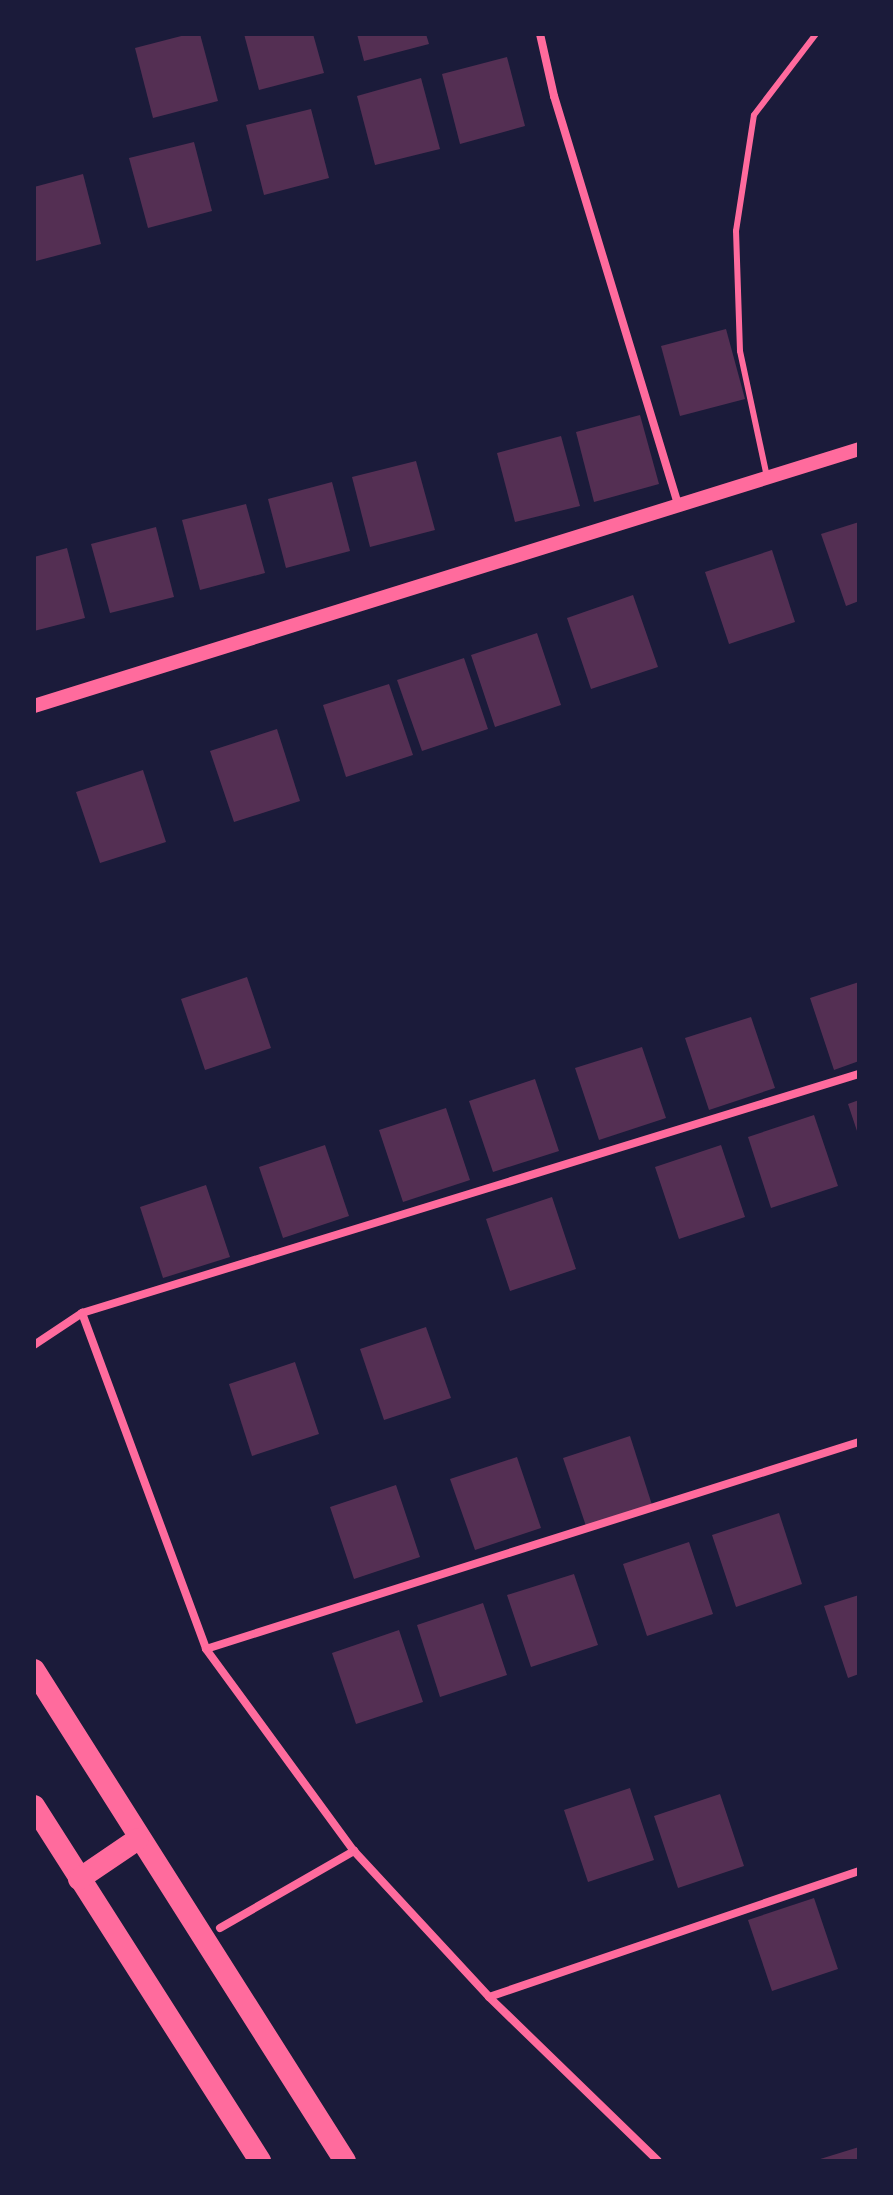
<!DOCTYPE html>
<html>
<head>
<meta charset="utf-8">
<style>
  body { margin:0 }
  #map { position:relative; width:893px; height:2195px; overflow:hidden; background:#1b1b3a; font-family:Lato,sans-serif }
  div>[style] { position:absolute }
  [style*='--x'] { left:calc(var(--x)*1px); top:calc(var(--y)*1px); width:calc(var(--w)*1px); rotate:calc(var(--a)*1deg) }
  .building>* { inset:0; background:#542f53 }
  .service>* { height:6px; margin:-3px; padding:0 3px; transform-origin:3px; border-radius:3px; background:#ff6b9d }
  .minor>* { height:8px; margin:-4px; padding:0 4px; transform-origin:4px; border-radius:4px; background:#ff6b9d }
  .tertiary>* { height:14px; margin:-7px; padding:0 7px; transform-origin:7px; border-radius:7px; background:#ff6b9d }
  .trunk>* { height:22px; margin:-11px; padding:0 11px; transform-origin:11px; border-radius:11px; background:#ff6b9d }
  span { translate:-50% -50%; white-space:nowrap; text-align:center; line-height:1.15; -webkit-text-stroke:8px #1b1b3a; paint-order:stroke }
  .frame { position:absolute; inset:0; border:36px solid #1b1b3a; pointer-events:none }
</style>
</head>
<body>
<div id="map">
  <div class="building">
    <div style="clip-path:polygon(189px 34px,200px 34px,218px 101px,153px 118px,135px 48px)"></div>
    <div style="clip-path:polygon(244px 34px,313px 34px,324px 73px,259px 90px)"></div>
    <div style="clip-path:polygon(357px 34px,426px 34px,429px 44px,364px 61px)"></div>
    <div style="clip-path:polygon(507px 57px,525px 126px,460px 144px,442px 74px)"></div>
    <div style="clip-path:polygon(421px 78px,440px 149px,375px 165px,357px 96px)"></div>
    <div style="clip-path:polygon(311px 109px,329px 178px,264px 195px,246px 125px)"></div>
    <div style="clip-path:polygon(194px 142px,212px 211px,148px 228px,129px 158px)"></div>
    <div style="clip-path:polygon(83px 174px,101px 244px,36px 261px,34px 187px)"></div>
    <div style="clip-path:polygon(726px 329px,745px 399px,680px 416px,661px 346px)"></div>
    <div style="clip-path:polygon(640px 415px,659px 484px,594px 502px,576px 432px)"></div>
    <div style="clip-path:polygon(561px 436px,580px 506px,515px 522px,497px 453px)"></div>
    <div style="clip-path:polygon(416px 461px,435px 530px,370px 547px,352px 477px)"></div>
    <div style="clip-path:polygon(332px 482px,350px 551px,286px 568px,268px 499px)"></div>
    <div style="clip-path:polygon(246px 504px,265px 573px,200px 590px,182px 520px)"></div>
    <div style="clip-path:polygon(859px 522px,859px 601px,846px 606px,821px 534px)"></div>
    <div style="clip-path:polygon(156px 527px,174px 597px,110px 613px,91px 544px)"></div>
    <div style="clip-path:polygon(67px 548px,85px 618px,34px 631px,34px 557px)"></div>
    <div style="clip-path:polygon(772px 550px,795px 622px,729px 644px,705px 572px)"></div>
    <div style="clip-path:polygon(633px 595px,658px 667px,591px 689px,567px 618px)"></div>
    <div style="clip-path:polygon(537px 633px,561px 705px,495px 727px,471px 655px)"></div>
    <div style="clip-path:polygon(464px 658px,488px 729px,422px 751px,397px 680px)"></div>
    <div style="clip-path:polygon(389px 684px,413px 755px,346px 777px,323px 705px)"></div>
    <div style="clip-path:polygon(277px 729px,300px 801px,234px 822px,210px 751px)"></div>
    <div style="clip-path:polygon(143px 770px,166px 842px,100px 863px,76px 792px)"></div>
    <div style="clip-path:polygon(247px 977px,271px 1048px,205px 1070px,181px 999px)"></div>
    <div style="clip-path:polygon(859px 982px,859px 1061px,834px 1070px,810px 998px)"></div>
    <div style="clip-path:polygon(751px 1017px,775px 1088px,709px 1110px,685px 1038px)"></div>
    <div style="clip-path:polygon(642px 1047px,666px 1118px,599px 1140px,575px 1068px)"></div>
    <div style="clip-path:polygon(535px 1079px,559px 1151px,493px 1172px,469px 1101px)"></div>
    <div style="clip-path:polygon(859px 1100px,859px 1134px,858px 1134px,848px 1104px)"></div>
    <div style="clip-path:polygon(446px 1108px,470px 1180px,403px 1202px,379px 1130px)"></div>
    <div style="clip-path:polygon(814px 1115px,838px 1186px,771px 1208px,748px 1137px)"></div>
    <div style="clip-path:polygon(325px 1145px,349px 1216px,283px 1238px,259px 1167px)"></div>
    <div style="clip-path:polygon(721px 1145px,745px 1217px,679px 1239px,655px 1167px)"></div>
    <div style="clip-path:polygon(206px 1185px,230px 1257px,163px 1278px,140px 1207px)"></div>
    <div style="clip-path:polygon(552px 1197px,576px 1269px,510px 1291px,486px 1219px)"></div>
    <div style="clip-path:polygon(426px 1327px,451px 1398px,384px 1420px,360px 1349px)"></div>
    <div style="clip-path:polygon(295px 1362px,319px 1434px,252px 1456px,229px 1384px)"></div>
    <div style="clip-path:polygon(630px 1436px,653px 1508px,587px 1529px,563px 1458px)"></div>
    <div style="clip-path:polygon(517px 1457px,541px 1528px,475px 1550px,450px 1479px)"></div>
    <div style="clip-path:polygon(396px 1485px,420px 1557px,354px 1579px,330px 1507px)"></div>
    <div style="clip-path:polygon(779px 1513px,802px 1584px,736px 1607px,712px 1535px)"></div>
    <div style="clip-path:polygon(689px 1542px,713px 1614px,647px 1636px,623px 1564px)"></div>
    <div style="clip-path:polygon(574px 1574px,598px 1645px,531px 1667px,507px 1595px)"></div>
    <div style="clip-path:polygon(859px 1595px,859px 1674px,848px 1678px,824px 1606px)"></div>
    <div style="clip-path:polygon(483px 1603px,507px 1675px,440px 1697px,417px 1625px)"></div>
    <div style="clip-path:polygon(399px 1630px,423px 1702px,356px 1724px,332px 1653px)"></div>
    <div style="clip-path:polygon(630px 1788px,654px 1860px,588px 1882px,564px 1810px)"></div>
    <div style="clip-path:polygon(720px 1794px,744px 1866px,678px 1888px,654px 1816px)"></div>
    <div style="clip-path:polygon(814px 1898px,838px 1969px,772px 1991px,748px 1920px)"></div>
    <div style="clip-path:polygon(859px 2147px,859px 2161px,817px 2161px,817px 2160px)"></div>
  </div>
  <div class="service">
    <div style="--x:767;--y:477;--w:129;--a:-102.1"></div>
    <div style="--x:740;--y:351;--w:120;--a:-91.9"></div>
    <div style="--x:736;--y:231;--w:117;--a:-81.2"></div>
    <div style="--x:754;--y:115;--w:102;--a:-52.6"></div>
  </div>
  <div class="minor">
    <div style="--x:540;--y:34;--w:64;--a:77.3"></div>
    <div style="--x:554;--y:96;--w:426;--a:73.1"></div>
    <div style="--x:82;--y:1313;--w:358;--a:69.7"></div>
    <div style="--x:206;--y:1649;--w:250;--a:53.8"></div>
    <div style="--x:354;--y:1851;--w:199;--a:47.2"></div>
    <div style="--x:489;--y:1997;--w:235;--a:44.1"></div>
    <div style="--x:34;--y:1345;--w:58;--a:-33.7"></div>
    <div style="--x:82;--y:1313;--w:813;--a:-17.1"></div>
    <div style="--x:206;--y:1649;--w:685;--a:-17.59"></div>
    <div style="--x:220;--y:1928;--w:155;--a:-29.9"></div>
    <div style="--x:489;--y:1997;--w:391;--a:-18.8"></div>
  </div>
  <div class="tertiary">
    <div style="--x:34;--y:706;--w:864;--a:-17.3"></div>
  </div>
  <div class="trunk">
    <div style="--x:34;--y:1670;--w:581;--a:57.65"></div>
    <div style="--x:34;--y:1806;--w:421;--a:57.5"></div>
    <div style="--x:79;--y:1879;--w:71;--a:-34.1"></div>
  </div>
  <div class="frame"></div>
</div>
</body>
</html>
